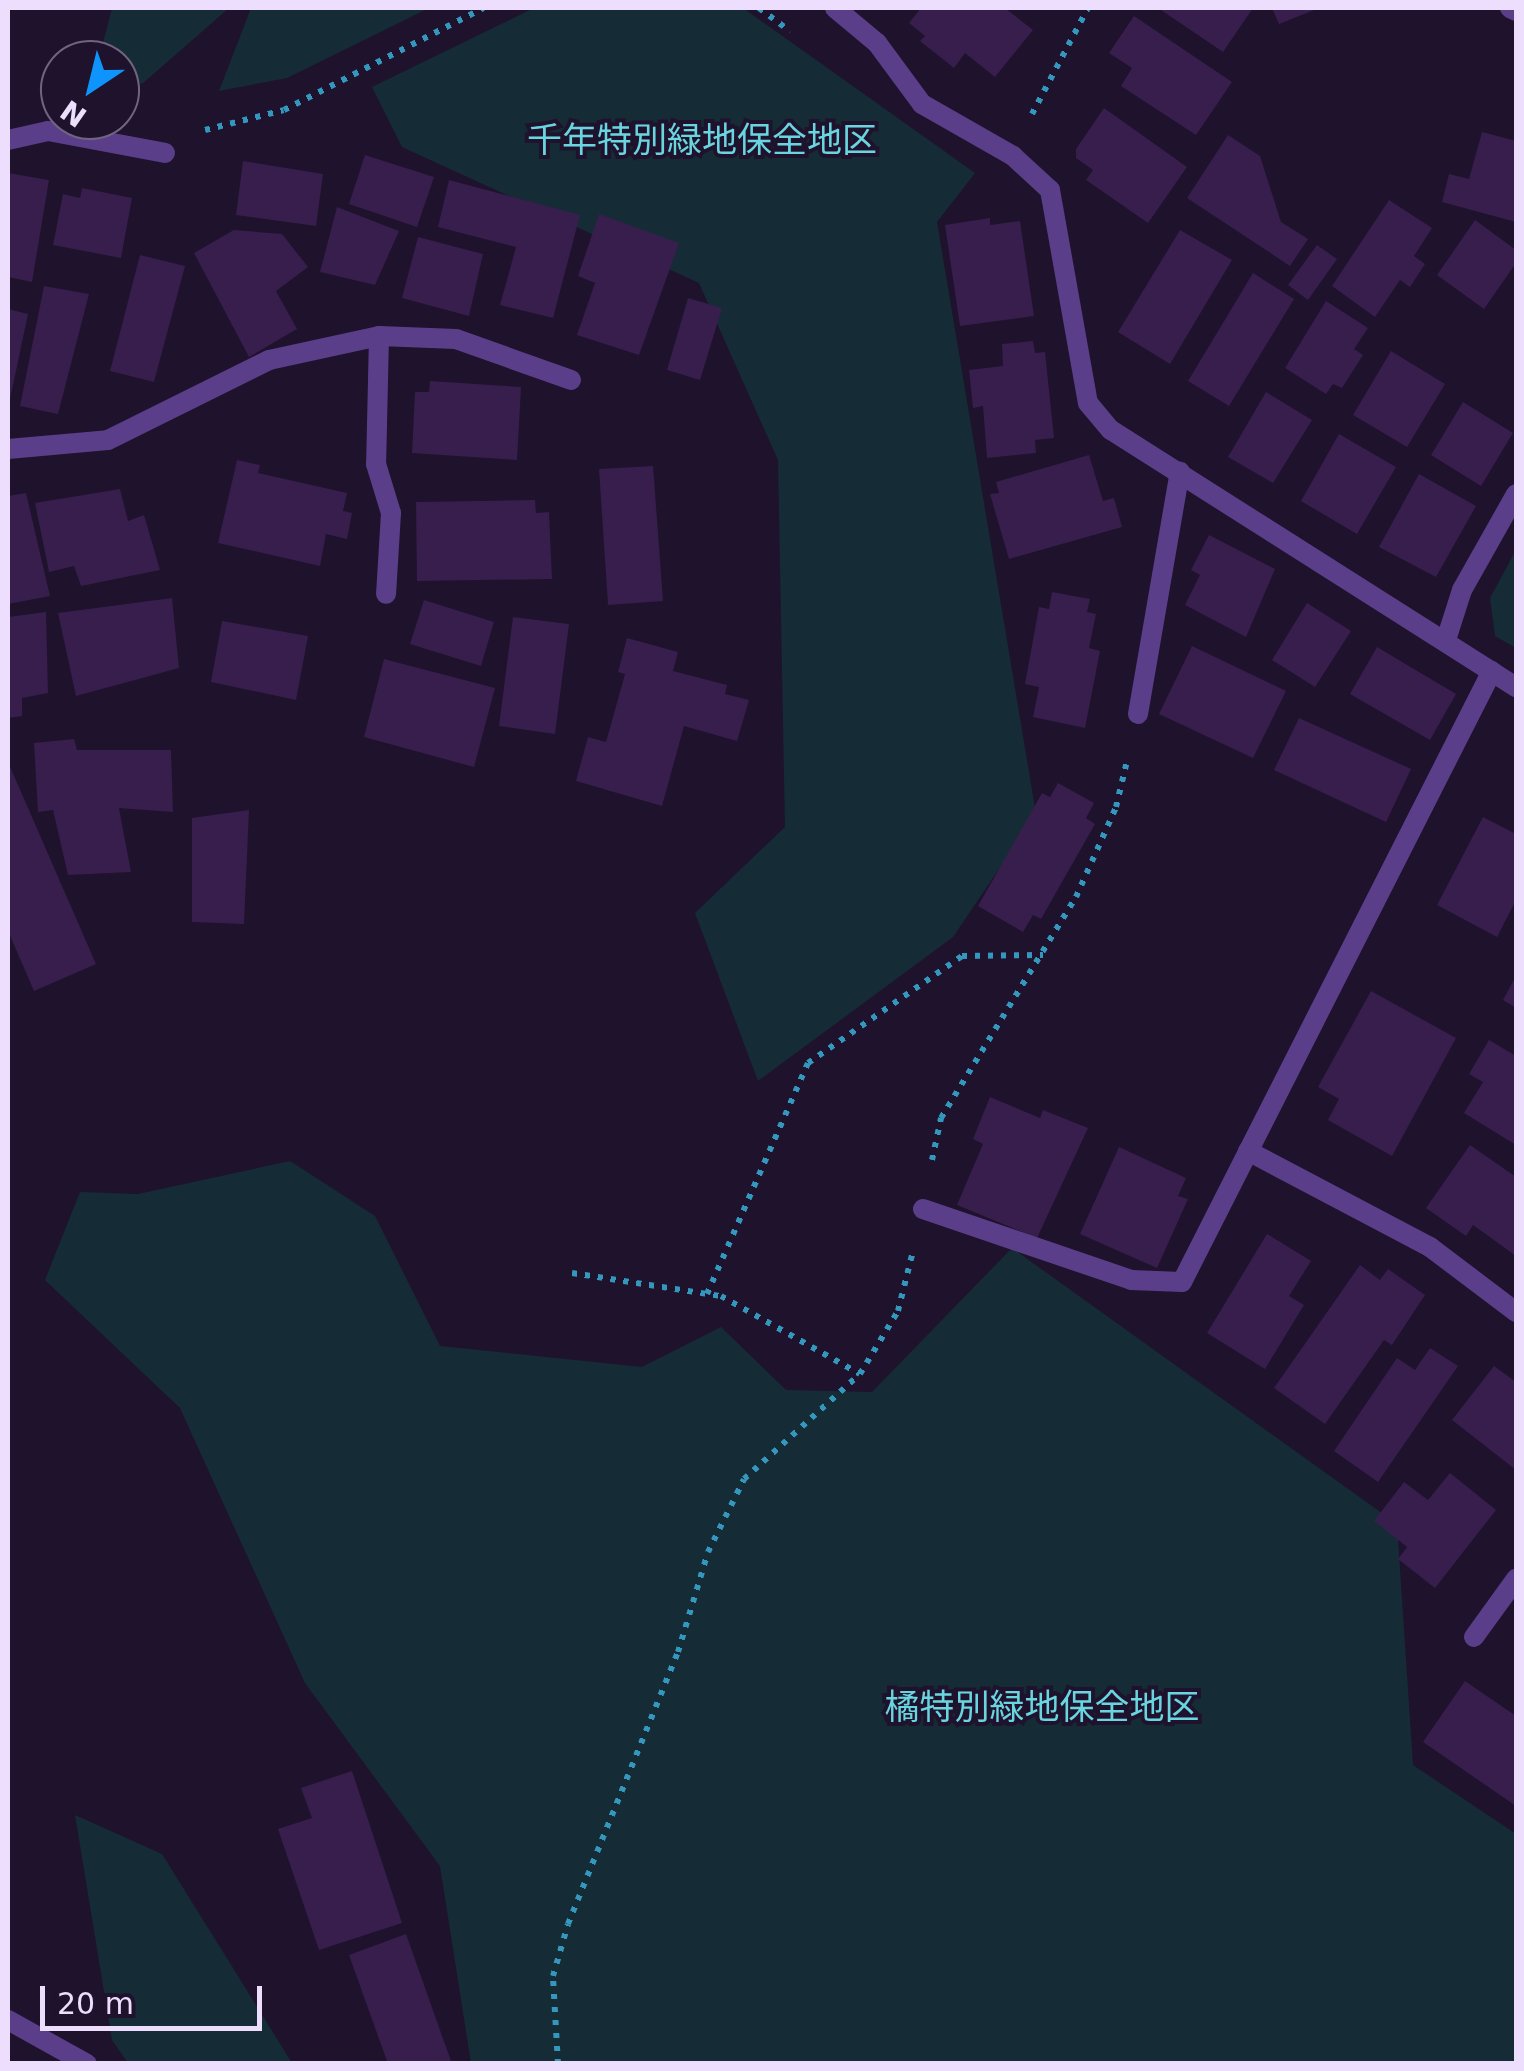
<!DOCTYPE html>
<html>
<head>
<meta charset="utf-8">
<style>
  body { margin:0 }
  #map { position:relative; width:1524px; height:2071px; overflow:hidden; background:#1f122c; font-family:"DejaVu Sans","Noto Sans JP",sans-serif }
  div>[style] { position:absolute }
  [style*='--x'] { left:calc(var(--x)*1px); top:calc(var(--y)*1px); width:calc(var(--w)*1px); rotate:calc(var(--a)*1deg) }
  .green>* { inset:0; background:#152c36 }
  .building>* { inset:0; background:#371e4d }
  .path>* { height:6px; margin-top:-3px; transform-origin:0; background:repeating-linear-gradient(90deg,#3497bd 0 5px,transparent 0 13px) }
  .service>* { height:20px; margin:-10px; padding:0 10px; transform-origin:10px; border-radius:10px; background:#5b3e8a }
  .minor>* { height:20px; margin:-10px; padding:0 10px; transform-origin:10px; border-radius:10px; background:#5b3e8a }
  span { translate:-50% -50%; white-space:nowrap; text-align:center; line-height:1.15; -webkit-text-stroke:8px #1f122c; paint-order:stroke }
  .park-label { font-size:35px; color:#69d5df }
  .frame { position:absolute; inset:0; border:10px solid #eddefe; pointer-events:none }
  .north { position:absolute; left:40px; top:40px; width:100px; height:100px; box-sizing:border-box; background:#1f122c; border:2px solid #716480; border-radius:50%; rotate:215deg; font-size:28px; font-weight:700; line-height:40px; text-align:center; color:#eddefe }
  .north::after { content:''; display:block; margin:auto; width:35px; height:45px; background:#0e94fb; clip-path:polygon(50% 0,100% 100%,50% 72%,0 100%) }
  .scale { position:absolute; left:40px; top:1986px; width:222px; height:45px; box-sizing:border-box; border:5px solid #eddefe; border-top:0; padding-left:12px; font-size:30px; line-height:35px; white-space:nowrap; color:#eddefe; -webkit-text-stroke:8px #1f122c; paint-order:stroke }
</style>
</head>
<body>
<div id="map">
  <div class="green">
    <div style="clip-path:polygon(112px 8px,229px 8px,142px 84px,120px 71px,120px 60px,99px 59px)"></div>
    <div style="clip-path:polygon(251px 8px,429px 8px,287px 78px,219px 91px)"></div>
    <div style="clip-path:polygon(534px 8px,743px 8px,975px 173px,937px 222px,1036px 814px,953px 937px,758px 1081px,695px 913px,785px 827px,778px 460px,699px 283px,402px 147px,372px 87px)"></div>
    <div style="clip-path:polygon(1516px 550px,1516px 648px,1495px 636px,1490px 598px)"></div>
    <div style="clip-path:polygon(290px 1161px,375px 1216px,440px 1346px,642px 1367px,721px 1327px,786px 1390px,872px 1392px,1012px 1248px,1397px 1524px,1413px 1765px,1516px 1834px,1516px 2063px,471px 2063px,440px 1866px,305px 1683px,180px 1408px,45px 1280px,80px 1192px,138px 1194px)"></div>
    <div style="clip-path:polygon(75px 1815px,162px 1854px,292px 2063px,128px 2063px,112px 2040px)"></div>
  </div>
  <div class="building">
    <div style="clip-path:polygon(921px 8px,1005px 8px,1033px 30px,995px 77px,965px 53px,954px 68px,920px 41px,925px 36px,909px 23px)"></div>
    <div style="clip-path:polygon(1158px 8px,1253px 8px,1223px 52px)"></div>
    <div style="clip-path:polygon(1272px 8px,1319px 8px,1279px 24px)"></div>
    <div style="clip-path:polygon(1134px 16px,1232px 82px,1196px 135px,1121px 86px,1132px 68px,1109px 53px)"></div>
    <div style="clip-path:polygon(1104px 108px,1187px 167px,1148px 223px,1086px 180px,1093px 170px,1076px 158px,1076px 149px)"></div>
    <div style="clip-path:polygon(1482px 132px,1516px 141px,1516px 222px,1442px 202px,1449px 174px,1469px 179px)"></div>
    <div style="clip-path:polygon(1228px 135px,1260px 156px,1281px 222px,1308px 239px,1290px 266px,1187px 198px)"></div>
    <div style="clip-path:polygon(365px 155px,434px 177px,417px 227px,349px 204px)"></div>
    <div style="clip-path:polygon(243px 161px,323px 174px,316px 226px,236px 215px)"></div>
    <div style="clip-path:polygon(8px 173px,49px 180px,32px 282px,8px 277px)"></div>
    <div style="clip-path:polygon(449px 180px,580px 215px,553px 318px,500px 305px,516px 247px,438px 227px)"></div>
    <div style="clip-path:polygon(82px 188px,132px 198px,121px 258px,53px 245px,63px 194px,80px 198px)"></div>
    <div style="clip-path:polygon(1389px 200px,1432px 228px,1414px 256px,1425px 264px,1410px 287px,1400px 280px,1375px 317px,1332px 286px)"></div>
    <div style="clip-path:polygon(337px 207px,399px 231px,375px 285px,320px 272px)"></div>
    <div style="clip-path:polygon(599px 214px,679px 243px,639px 355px,577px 335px,595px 283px,578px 276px)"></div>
    <div style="clip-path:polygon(990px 218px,990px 225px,1020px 221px,1034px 316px,960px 326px,945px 225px)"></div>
    <div style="clip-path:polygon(1475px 220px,1516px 250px,1516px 263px,1484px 309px,1437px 275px)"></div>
    <div style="clip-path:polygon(234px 230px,282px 234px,308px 267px,276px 291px,297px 329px,249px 357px,194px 253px)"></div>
    <div style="clip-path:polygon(1180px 230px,1232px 260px,1170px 364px,1118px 332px)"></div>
    <div style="clip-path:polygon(418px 237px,483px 254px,469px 316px,402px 298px)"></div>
    <div style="clip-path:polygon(1317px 245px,1337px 259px,1308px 300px,1288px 285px)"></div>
    <div style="clip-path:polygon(140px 255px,185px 266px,154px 382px,110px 371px)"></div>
    <div style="clip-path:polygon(1253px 273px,1294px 299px,1229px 406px,1188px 381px)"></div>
    <div style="clip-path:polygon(44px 286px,89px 294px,58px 414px,20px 406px)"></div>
    <div style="clip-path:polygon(688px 298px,722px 308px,700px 380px,667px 370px)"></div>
    <div style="clip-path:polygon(1326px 301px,1368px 328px,1354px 349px,1363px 355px,1342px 388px,1333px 384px,1326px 394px,1285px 368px)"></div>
    <div style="clip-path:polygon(8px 309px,28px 314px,9px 404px,8px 404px)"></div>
    <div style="clip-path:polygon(1033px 341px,1035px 353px,1045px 352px,1054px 438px,1035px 440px,1036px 453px,987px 458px,983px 406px,973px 408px,969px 370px,1003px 366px,1002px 344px)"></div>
    <div style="clip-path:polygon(1391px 351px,1445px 384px,1407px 447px,1353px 415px)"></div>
    <div style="clip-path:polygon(430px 381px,521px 387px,517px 460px,412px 453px,415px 392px,429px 392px)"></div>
    <div style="clip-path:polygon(1266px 392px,1312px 420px,1273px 483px,1228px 457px)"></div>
    <div style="clip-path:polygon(1463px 402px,1513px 433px,1481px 486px,1431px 455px)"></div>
    <div style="clip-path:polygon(1339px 434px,1396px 467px,1357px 534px,1301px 501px)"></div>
    <div style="clip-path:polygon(1089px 455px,1103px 501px,1114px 498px,1122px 527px,1009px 559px,990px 494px,999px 493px,996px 482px)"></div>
    <div style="clip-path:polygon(237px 460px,260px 465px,258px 473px,347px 493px,343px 511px,352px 513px,347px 539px,326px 534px,320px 566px,218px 543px)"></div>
    <div style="clip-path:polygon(653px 466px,663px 601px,608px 605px,599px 469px)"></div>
    <div style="clip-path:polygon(1419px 474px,1476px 506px,1436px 577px,1379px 547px)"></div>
    <div style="clip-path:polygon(120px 489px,128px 521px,144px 515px,160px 570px,81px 586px,74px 566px,49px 572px,35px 503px)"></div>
    <div style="clip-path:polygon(26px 493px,50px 596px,8px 604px,8px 496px)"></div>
    <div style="clip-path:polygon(535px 500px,536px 513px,549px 512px,552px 579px,417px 581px,416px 502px)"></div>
    <div style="clip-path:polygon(1209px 535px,1275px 569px,1246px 637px,1185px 605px,1200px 575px,1191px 570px)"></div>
    <div style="clip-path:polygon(1052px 592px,1090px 599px,1087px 612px,1096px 614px,1089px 648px,1100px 651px,1085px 728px,1033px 717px,1039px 687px,1025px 684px,1039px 607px,1049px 609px)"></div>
    <div style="clip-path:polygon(172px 598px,179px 668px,76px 696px,58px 613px)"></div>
    <div style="clip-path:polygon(424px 600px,494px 622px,481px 666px,410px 644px)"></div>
    <div style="clip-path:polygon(1307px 603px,1351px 631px,1315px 687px,1272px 660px)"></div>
    <div style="clip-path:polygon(46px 612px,48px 693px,22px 698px,22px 716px,8px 718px,8px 617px)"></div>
    <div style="clip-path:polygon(513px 617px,569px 624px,555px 734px,499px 726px)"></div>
    <div style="clip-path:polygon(222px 621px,308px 636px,296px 700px,211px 682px)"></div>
    <div style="clip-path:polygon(627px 638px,678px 652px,673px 671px,727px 685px,725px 694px,749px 700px,737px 741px,684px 726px,662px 806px,576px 781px,588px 737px,606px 742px,625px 674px,618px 672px)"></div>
    <div style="clip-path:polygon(1192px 646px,1286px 691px,1253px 758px,1159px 714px)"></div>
    <div style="clip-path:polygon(1377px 647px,1456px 694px,1430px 740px,1350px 694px)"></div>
    <div style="clip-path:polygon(384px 659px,495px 688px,474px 767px,364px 737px)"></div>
    <div style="clip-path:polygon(1299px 718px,1411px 769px,1386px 822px,1274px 770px)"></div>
    <div style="clip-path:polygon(74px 739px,77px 750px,171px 750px,173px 812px,119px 808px,131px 872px,68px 875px,53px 810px,38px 812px,34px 743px)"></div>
    <div style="clip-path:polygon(8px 762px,96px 964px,34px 991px,8px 931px)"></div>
    <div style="clip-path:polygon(1058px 783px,1094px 803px,1086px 818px,1095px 824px,1041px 919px,1033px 915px,1023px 932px,978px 906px,1042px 793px,1050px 797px)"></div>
    <div style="clip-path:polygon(249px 810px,244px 924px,192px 922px,192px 818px)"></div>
    <div style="clip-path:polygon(1483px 817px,1516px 834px,1516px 900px,1497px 937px,1437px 905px)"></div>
    <div style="clip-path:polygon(1516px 976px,1516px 1008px,1503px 1000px)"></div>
    <div style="clip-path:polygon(1371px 991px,1456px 1038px,1392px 1156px,1328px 1120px,1339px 1099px,1318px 1087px)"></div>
    <div style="clip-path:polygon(1489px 1040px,1516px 1056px,1516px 1145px,1464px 1113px,1483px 1082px,1469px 1074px)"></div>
    <div style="clip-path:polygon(990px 1097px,1040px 1118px,1043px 1110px,1088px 1128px,1037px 1238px,957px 1205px,983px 1144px,973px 1139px)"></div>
    <div style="clip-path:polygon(1470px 1145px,1516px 1177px,1516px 1256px,1473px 1225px,1466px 1236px,1426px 1208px)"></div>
    <div style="clip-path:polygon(1119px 1147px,1186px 1178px,1178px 1196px,1188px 1199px,1157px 1268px,1080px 1234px)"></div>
    <div style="clip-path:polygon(1267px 1234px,1311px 1261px,1289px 1296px,1304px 1305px,1265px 1369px,1207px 1333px)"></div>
    <div style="clip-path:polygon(1360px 1265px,1380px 1280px,1388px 1269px,1425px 1295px,1392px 1345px,1384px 1340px,1325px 1424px,1274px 1388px)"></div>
    <div style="clip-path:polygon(1430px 1348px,1458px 1366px,1378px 1482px,1334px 1451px,1397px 1358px,1415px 1370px)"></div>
    <div style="clip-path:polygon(1494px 1366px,1516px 1382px,1516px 1470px,1452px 1420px)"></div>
    <div style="clip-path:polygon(1450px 1473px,1496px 1510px,1435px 1588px,1398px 1559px,1407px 1547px,1374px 1521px,1404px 1482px,1428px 1500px)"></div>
    <div style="clip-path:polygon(1465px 1681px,1516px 1716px,1516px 1806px,1423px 1742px)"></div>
    <div style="clip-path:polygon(352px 1771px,402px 1923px,319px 1950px,278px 1829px,312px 1818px,301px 1788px)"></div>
    <div style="clip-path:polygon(406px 1934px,452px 2064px,388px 2064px,349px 1955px)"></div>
  </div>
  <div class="path">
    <div style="--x:759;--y:8;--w:39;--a:37"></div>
    <div style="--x:120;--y:86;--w:14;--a:-73"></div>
    <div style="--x:1032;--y:114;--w:120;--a:-62.2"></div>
    <div style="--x:205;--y:130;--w:81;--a:-14.2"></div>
    <div style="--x:284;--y:110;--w:224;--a:-27.1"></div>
    <div style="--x:932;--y:1160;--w:43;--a:-77.9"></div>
    <div style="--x:941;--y:1118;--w:259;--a:-58.6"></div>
    <div style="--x:1076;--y:897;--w:98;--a:-66"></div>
    <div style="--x:1116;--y:807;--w:47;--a:-76.6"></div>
    <div style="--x:572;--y:1273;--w:151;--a:8.8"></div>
    <div style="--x:721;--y:1296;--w:159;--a:29.3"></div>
    <div style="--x:707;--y:1294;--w:252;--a:-66.4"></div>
    <div style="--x:808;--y:1063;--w:188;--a:-34.8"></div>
    <div style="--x:962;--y:956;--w:81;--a:-0.7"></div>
    <div style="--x:558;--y:2064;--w:88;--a:-93.3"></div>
    <div style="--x:553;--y:1976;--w:54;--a:-73.9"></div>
    <div style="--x:568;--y:1924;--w:293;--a:-68"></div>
    <div style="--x:678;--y:1652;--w:104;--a:-73.3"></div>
    <div style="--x:708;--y:1552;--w:81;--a:-63.7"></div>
    <div style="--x:744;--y:1479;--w:156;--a:-42.2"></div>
    <div style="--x:860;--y:1374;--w:74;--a:-58.9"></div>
    <div style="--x:898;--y:1311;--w:58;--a:-76"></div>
  </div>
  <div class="service">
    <div style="--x:8;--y:140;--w:41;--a:-12.7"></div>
    <div style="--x:48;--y:131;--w:119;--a:10.6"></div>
    <div style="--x:379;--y:336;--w:128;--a:91.3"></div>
    <div style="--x:376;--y:464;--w:51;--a:73"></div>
    <div style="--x:391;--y:513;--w:81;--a:93.5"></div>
    <div style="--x:8;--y:449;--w:100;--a:-5.1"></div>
    <div style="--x:108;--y:440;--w:180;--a:-26.4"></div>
    <div style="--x:269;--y:360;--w:113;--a:-12.3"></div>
    <div style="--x:379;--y:336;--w:77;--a:2.2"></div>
    <div style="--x:456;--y:339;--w:122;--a:19.6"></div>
    <div style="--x:1138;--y:714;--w:246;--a:-80.2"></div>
    <div style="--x:1248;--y:1151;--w:206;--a:27.8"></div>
    <div style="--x:1430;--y:1247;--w:108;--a:37.1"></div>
    <div style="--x:923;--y:1209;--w:220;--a:18.8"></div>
    <div style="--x:1131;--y:1280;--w:51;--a:2.2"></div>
    <div style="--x:1182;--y:1282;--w:685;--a:-63.1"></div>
    <div style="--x:1474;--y:1637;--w:72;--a:-54.1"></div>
  </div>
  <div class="minor">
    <div style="--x:835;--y:8;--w:55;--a:39.8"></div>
    <div style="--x:877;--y:43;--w:76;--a:53.6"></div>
    <div style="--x:922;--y:104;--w:105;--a:29.7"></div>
    <div style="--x:1013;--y:156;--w:50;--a:42.6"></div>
    <div style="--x:1050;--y:190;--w:216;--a:79.9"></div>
    <div style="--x:1088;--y:403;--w:35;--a:50"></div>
    <div style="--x:1111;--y:430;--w:480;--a:32.4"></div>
    <div style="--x:1510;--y:8;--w:7;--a:27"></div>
    <div style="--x:1446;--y:640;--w:52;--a:-72.3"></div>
    <div style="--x:1462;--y:590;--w:110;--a:-60.6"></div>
    <div style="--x:8;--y:2020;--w:90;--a:29.1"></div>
  </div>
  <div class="park-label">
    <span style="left:702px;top:140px">千年特別緑地保全地区</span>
    <span style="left:1042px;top:1707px">橘特別緑地保全地区</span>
  </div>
  <div class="frame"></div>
  <div class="north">N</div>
  <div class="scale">20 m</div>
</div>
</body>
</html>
